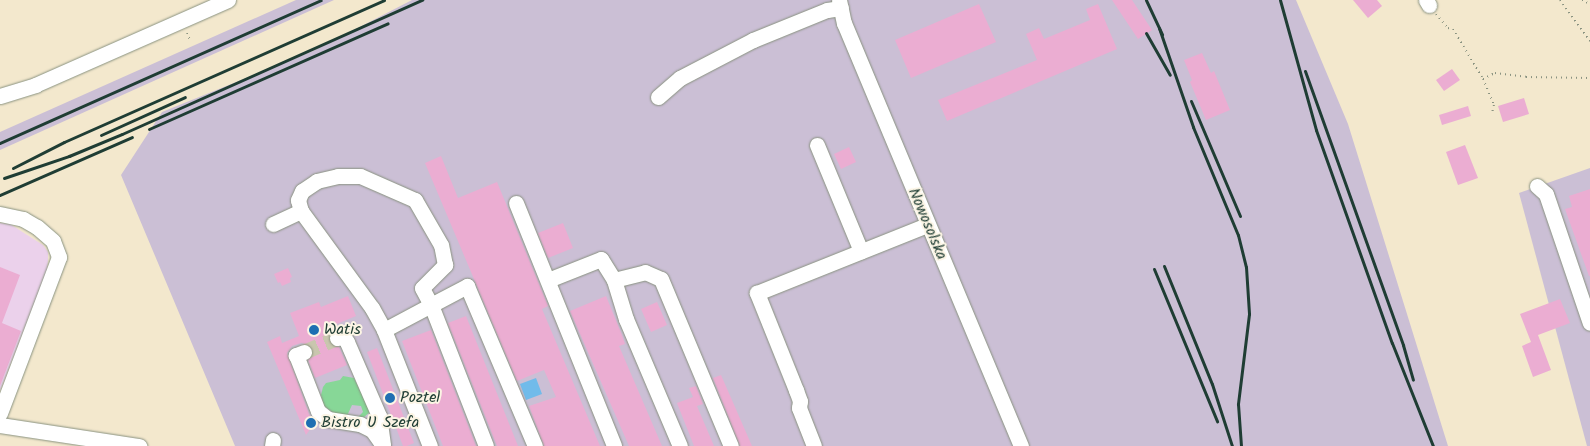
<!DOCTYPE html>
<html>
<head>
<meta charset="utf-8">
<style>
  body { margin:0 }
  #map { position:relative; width:1590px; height:446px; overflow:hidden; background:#f3e8cd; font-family:Kalam,sans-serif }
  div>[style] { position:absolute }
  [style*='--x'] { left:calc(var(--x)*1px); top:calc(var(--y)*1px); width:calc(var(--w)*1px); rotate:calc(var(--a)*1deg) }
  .built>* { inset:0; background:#ebd1eb }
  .industrial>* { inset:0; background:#cbbfd5 }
  .green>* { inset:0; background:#87d797 }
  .water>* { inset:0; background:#71bbea }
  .building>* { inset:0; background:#ebadd2 }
  .minor-tunnel>* { height:15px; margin-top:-7.5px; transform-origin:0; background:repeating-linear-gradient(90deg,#c9c6ae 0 15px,transparent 0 23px) }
  .path>* { height:2px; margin-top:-1px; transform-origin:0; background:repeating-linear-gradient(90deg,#899280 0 1px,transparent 0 5px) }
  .roads { filter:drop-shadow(0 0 1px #899280) drop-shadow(0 0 1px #899280) }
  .minor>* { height:15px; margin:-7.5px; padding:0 7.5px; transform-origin:7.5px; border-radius:7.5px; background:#fff }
  .rail>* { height:3px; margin:-1.5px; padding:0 1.5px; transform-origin:1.5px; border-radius:1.5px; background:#1f3d34 }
  .dots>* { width:14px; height:14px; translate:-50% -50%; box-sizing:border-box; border:2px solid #fcf5e5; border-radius:50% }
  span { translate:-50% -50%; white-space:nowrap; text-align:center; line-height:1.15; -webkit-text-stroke:4px #fcf5e5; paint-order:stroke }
  .street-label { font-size:16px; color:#1f3d34 }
  .poi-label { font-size:16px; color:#1f3d34 }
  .left { translate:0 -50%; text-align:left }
</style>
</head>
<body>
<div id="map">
  <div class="built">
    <div style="clip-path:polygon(0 223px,10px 224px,43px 245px,48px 252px,48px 260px,47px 271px,0 391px)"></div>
  </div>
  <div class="industrial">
    <div style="clip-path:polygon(296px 0,334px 0,0 150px,0 132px)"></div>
    <div style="clip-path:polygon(412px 0,1296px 0,1348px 124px,1448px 446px,235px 446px,121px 175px,162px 112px,313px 51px)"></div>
    <div style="clip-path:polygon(1590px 168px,1590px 446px,1587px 446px,1519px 193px)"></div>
  </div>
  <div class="green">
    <div style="clip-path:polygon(343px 376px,354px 378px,370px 412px,364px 417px,358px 417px,363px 412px,361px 406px,352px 405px,347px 416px,334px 413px,324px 406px,321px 395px,323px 387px,326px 383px,340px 380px)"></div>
  </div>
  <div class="water">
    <div style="clip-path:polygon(536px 378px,542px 394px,526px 400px,520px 384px)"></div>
  </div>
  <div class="building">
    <div style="clip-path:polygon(1112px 0,1132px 0,1152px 30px,1138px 39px)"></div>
    <div style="clip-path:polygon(1353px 0,1377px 0,1382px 6px,1368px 18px)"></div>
    <div style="clip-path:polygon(979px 4px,996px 42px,911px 78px,895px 40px)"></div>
    <div style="clip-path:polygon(1098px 4px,1117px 49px,947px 121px,938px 100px,1037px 60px,1026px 34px,1039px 28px,1044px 39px,1090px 20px,1086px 9px)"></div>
    <div style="clip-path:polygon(1202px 53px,1211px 73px,1214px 71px,1230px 110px,1206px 120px,1190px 82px,1192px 80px,1184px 60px)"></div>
    <div style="clip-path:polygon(1452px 69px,1460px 80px,1444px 91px,1436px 80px)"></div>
    <div style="clip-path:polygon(1524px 98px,1529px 114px,1503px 122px,1498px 106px)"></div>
    <div style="clip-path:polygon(1468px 106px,1471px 116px,1442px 125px,1439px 115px)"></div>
    <div style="clip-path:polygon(1465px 145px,1478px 178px,1458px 185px,1446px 152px)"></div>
    <div style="clip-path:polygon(849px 147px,856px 162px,841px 169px,834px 154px)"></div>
    <div style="clip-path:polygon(441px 156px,458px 198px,497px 182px,548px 306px,542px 309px,600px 446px,544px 446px,529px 406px,556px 397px,544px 370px,517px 381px,425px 163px)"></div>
    <div style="clip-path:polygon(1590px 189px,1590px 276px,1589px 276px,1565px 209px,1572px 207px,1569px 196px)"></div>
    <div style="clip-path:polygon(563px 223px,573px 248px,548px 258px,538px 233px)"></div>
    <div style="clip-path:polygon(0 267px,20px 275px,2px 323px,21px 331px,0 386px)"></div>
    <div style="clip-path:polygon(288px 268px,292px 277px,290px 278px,291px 282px,282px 286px,280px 282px,278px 283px,274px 274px)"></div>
    <div style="clip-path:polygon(348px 296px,356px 316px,332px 326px,334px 329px,328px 337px,330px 345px,339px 347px,347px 365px,315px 378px,308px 360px,313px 353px,310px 345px,301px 343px,292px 346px,287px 353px,309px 414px,315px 422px,306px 435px,267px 342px,280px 336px,282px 343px,299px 336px,290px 313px,319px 302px,321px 307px)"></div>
    <div style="clip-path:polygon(606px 296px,622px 335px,625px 344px,619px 346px,662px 446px,629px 446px,570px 311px)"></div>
    <div style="clip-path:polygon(1560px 299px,1570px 323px,1538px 335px,1551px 370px,1533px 377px,1522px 346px,1531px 342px,1520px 314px)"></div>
    <div style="clip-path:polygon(657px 302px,667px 325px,651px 332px,641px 309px)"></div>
    <div style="clip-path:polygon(466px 316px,518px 446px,497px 446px,448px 323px)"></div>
    <div style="clip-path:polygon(431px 330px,476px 446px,443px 446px,402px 341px)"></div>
    <div style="clip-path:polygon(377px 348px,414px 443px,407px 446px,403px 446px,367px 352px)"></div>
    <div style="clip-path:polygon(721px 375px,752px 446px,740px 446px,713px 378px)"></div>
    <div style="clip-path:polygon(696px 386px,703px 404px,697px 406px,714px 446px,694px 446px,677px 403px,693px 397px,689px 388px)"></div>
  </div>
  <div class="minor-tunnel">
    <div style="--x:304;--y:352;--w:36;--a:-23"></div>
  </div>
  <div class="path">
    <div style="--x:1560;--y:0;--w:51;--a:53.8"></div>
    <div style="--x:1582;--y:0;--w:9;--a:27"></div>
    <div style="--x:1436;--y:14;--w:18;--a:49"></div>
    <div style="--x:1448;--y:28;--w:5;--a:11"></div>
    <div style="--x:1453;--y:29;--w:58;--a:59"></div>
    <div style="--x:1483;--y:79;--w:28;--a:67"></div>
    <div style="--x:1494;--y:105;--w:8;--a:104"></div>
    <div style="--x:187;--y:33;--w:8;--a:67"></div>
    <div style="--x:1483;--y:79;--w:13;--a:-27"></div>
    <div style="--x:1495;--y:73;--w:31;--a:7"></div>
    <div style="--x:1526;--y:77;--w:64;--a:0.9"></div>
  </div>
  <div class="roads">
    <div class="minor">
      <div style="--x:839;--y:0;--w:24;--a:78"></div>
      <div style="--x:844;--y:23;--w:459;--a:67.3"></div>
      <div style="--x:1426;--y:0;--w:6;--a:59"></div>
      <div style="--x:0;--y:96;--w:37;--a:-17"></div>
      <div style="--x:35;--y:85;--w:211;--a:-23.8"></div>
      <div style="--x:658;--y:97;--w:29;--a:-41"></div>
      <div style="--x:680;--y:78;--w:82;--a:-27.5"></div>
      <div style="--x:753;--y:40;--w:80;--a:-22.1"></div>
      <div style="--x:827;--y:10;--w:14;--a:-8"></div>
      <div style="--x:817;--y:145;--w:115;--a:67.5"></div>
      <div style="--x:1537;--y:186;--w:12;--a:42"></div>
      <div style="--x:1546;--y:194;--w:136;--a:71.2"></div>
      <div style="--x:516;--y:203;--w:262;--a:68"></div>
      <div style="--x:0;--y:214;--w:24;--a:12"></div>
      <div style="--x:23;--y:219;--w:16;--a:30"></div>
      <div style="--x:37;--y:227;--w:21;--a:41"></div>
      <div style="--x:53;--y:241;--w:17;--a:69"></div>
      <div style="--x:59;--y:257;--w:167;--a:110.7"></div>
      <div style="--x:273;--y:224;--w:31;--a:-25"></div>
      <div style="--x:548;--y:280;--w:57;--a:-21.6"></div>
      <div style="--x:601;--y:259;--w:25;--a:58"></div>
      <div style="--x:614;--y:280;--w:32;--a:-14"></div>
      <div style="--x:645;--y:272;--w:17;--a:24"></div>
      <div style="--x:661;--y:279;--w:181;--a:67.3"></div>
      <div style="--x:614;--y:280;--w:41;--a:72.9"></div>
      <div style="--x:626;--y:319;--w:138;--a:67"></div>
      <div style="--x:384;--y:330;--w:53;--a:-28"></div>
      <div style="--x:431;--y:305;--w:19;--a:-118"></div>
      <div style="--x:422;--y:288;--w:33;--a:-45"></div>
      <div style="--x:445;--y:265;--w:20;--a:-101"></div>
      <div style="--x:441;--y:245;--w:52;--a:-120"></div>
      <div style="--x:415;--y:200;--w:60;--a:-156.4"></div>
      <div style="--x:360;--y:176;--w:22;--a:180"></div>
      <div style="--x:338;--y:176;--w:22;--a:167"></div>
      <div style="--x:317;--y:181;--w:18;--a:146"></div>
      <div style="--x:302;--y:191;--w:10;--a:114"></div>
      <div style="--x:298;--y:200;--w:11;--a:75"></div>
      <div style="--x:301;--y:211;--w:120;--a:53.8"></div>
      <div style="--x:372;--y:308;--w:25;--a:61"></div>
      <div style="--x:384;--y:330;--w:125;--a:68.4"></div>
      <div style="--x:337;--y:338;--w:6;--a:-18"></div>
      <div style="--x:343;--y:336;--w:7;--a:56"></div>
      <div style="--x:347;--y:342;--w:81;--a:66.6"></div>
      <div style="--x:379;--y:416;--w:29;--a:82"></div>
      <div style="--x:304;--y:352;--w:9;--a:159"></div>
      <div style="--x:296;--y:355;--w:60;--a:68.6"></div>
      <div style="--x:318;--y:411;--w:13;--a:39"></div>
      <div style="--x:328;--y:419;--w:32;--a:9"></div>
      <div style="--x:360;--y:424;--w:13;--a:27"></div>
      <div style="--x:372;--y:430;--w:19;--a:55"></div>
      <div style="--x:0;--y:425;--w:141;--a:8.6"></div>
      <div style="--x:272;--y:446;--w:6;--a:-81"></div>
      <div style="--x:486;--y:446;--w:151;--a:-111.3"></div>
      <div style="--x:431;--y:305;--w:41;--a:-27.8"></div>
      <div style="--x:467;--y:286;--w:174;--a:67"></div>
      <div style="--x:814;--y:446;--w:41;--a:-111.5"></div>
      <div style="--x:799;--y:408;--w:7;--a:-82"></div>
      <div style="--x:800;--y:401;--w:12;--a:-110"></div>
      <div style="--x:796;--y:390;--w:105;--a:-111.9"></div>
      <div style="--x:757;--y:293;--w:183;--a:-21.8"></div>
    </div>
  </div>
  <div class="rail">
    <div style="--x:1146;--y:0;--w:38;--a:65"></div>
    <div style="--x:1280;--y:0;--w:135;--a:74.5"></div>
    <div style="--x:1316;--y:130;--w:226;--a:70.4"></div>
    <div style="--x:1392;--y:343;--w:111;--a:68.3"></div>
    <div style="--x:1159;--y:28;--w:105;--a:71"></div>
    <div style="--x:1193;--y:127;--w:117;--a:67.4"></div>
    <div style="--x:1238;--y:235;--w:33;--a:76"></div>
    <div style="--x:1246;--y:267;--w:47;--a:86.3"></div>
    <div style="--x:1249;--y:314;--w:91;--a:97"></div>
    <div style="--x:1238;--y:404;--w:42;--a:85.9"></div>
    <div style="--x:1146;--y:33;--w:48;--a:60.3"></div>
    <div style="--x:1305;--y:71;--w:291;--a:70.3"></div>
    <div style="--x:1403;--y:345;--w:36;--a:74"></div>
    <div style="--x:1191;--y:101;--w:125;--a:66.9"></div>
    <div style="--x:149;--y:129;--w:261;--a:-23.9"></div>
    <div style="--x:101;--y:135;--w:92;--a:-24.3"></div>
    <div style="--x:0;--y:143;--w:351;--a:-24"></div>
    <div style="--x:13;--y:168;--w:57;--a:-27"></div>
    <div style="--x:64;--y:142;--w:350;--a:-23.9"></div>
    <div style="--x:4;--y:178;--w:69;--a:-18.7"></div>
    <div style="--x:69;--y:156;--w:57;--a:-22.5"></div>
    <div style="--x:122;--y:134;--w:329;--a:-24.1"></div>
    <div style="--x:0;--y:195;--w:144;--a:-23.7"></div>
    <div style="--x:1164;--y:266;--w:127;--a:67.9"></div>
    <div style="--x:1212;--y:384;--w:65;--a:72.1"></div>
    <div style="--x:1154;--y:269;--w:165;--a:67.5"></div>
  </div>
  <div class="dots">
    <div style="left:314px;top:330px;background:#1f6fb2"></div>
    <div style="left:390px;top:398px;background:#1f6fb2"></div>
    <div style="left:311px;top:423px;background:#1f6fb2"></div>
  </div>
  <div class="street-label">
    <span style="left:927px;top:224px;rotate:67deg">Nowosolska</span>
  </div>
  <div class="poi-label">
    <span class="left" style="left:324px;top:330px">Watis</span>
    <span class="left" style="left:400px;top:398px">Poztel</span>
    <span class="left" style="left:321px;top:423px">Bistro U Szefa</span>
  </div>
</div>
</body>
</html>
